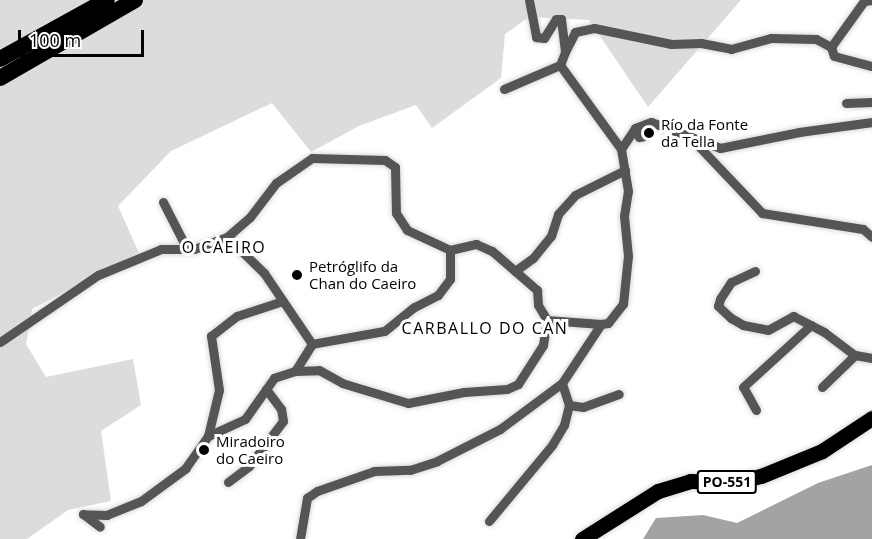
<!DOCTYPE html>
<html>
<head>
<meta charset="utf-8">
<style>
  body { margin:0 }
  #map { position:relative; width:872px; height:539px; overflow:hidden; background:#fff; font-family:"Open Sans",sans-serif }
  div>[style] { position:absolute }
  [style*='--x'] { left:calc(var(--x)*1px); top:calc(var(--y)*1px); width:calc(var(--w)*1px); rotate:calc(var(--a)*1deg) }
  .green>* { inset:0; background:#dcdcdc }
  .water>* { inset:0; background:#a3a3a3 }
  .roads { filter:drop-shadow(0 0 2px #dbdbdb) drop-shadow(0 0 2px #dbdbdb) }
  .minor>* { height:9px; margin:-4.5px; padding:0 4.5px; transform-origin:4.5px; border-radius:4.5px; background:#555 }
  .primary>* { height:15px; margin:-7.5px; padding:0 7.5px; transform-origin:7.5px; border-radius:7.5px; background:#000 }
  .motorway>* { height:16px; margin:-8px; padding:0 8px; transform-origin:8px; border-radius:8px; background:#000 }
  .dots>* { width:16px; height:16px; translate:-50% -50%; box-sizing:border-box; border:3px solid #fff; border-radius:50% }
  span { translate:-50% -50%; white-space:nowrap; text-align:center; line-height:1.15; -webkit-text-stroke:6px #fff; paint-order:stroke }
  .shield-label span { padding:2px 4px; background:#fff; border:2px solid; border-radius:4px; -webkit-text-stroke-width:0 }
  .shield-label { font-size:14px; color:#000; font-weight:700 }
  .poi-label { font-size:15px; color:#000 }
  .left { translate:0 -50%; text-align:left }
  .neighbourhood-label { font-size:16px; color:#000; letter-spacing:1.5px }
  .scale { position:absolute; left:18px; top:30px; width:126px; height:27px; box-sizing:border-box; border:3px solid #000; border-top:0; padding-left:8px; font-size:18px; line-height:21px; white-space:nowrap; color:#000; -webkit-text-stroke:4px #fff; paint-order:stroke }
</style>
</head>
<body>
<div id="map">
  <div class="green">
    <div style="clip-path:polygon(0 0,741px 0,648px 107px,589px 20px,529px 17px,505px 34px,501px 78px,432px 128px,416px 105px,359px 126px,311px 152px,272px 103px,171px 151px,118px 206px,139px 253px,32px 309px,26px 344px,46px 377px,133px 359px,141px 405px,101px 431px,111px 501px,68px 510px,27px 539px,0 539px)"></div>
  </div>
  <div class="water">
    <div style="clip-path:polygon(872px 465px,872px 539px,643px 539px,656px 518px,703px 515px,737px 523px,818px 483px)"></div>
  </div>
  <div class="roads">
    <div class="minor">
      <div style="--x:529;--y:0;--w:38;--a:79"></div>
      <div style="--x:536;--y:37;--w:8;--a:7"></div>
      <div style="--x:544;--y:38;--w:22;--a:-58"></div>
      <div style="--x:556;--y:19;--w:5;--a:0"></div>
      <div style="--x:561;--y:19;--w:33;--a:83"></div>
      <div style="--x:565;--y:52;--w:14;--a:111"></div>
      <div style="--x:560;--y:65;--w:104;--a:54"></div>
      <div style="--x:872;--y:0;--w:8;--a:173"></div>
      <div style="--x:864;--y:1;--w:57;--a:125.7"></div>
      <div style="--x:831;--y:47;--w:9;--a:72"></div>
      <div style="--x:834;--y:56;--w:39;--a:15"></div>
      <div style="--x:565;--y:52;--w:22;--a:-63"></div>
      <div style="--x:575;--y:32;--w:19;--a:-12"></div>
      <div style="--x:594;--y:28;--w:79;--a:11.7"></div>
      <div style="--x:671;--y:44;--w:30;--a:-2"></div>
      <div style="--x:701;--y:43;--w:31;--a:11"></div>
      <div style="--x:731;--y:49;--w:41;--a:-15.4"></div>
      <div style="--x:771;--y:38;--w:45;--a:1.3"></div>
      <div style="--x:816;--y:39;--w:17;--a:28"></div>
      <div style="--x:504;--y:89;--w:61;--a:-23.2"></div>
      <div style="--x:846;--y:103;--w:26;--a:-2"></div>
      <div style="--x:635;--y:128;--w:10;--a:66"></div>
      <div style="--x:639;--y:137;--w:5;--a:-11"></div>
      <div style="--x:690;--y:137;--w:105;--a:46.5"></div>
      <div style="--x:762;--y:213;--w:102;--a:9"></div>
      <div style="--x:863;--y:229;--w:12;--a:42"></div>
      <div style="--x:163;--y:202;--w:53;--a:62.9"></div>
      <div style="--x:227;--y:237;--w:52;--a:44.2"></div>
      <div style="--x:264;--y:273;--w:86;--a:55.9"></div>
      <div style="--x:450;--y:250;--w:27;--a:-13"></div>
      <div style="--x:476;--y:244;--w:17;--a:24"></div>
      <div style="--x:492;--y:251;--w:60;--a:40.9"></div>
      <div style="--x:537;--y:290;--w:15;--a:86"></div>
      <div style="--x:538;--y:305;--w:17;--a:59"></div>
      <div style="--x:547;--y:320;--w:54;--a:4.2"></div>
      <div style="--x:515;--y:271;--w:22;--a:-36"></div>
      <div style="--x:533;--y:258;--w:28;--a:-51"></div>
      <div style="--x:551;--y:236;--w:23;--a:-72"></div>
      <div style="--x:558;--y:214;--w:25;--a:-48"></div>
      <div style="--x:575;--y:195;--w:56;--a:-26.6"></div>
      <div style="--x:755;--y:271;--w:26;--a:155"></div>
      <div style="--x:731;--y:282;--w:20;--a:123"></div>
      <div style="--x:720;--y:299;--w:7;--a:106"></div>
      <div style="--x:718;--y:306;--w:18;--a:43"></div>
      <div style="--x:731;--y:318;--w:14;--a:30"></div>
      <div style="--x:743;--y:325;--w:25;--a:11"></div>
      <div style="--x:768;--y:330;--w:29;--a:-29"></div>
      <div style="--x:793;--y:316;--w:35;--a:27"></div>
      <div style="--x:824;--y:332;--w:39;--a:37"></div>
      <div style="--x:855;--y:355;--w:17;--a:10"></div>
      <div style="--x:0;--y:342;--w:119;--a:-34.4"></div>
      <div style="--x:98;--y:275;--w:68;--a:-22.4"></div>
      <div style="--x:161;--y:249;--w:33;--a:0"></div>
      <div style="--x:194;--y:249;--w:35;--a:-20"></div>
      <div style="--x:227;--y:237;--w:30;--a:-41"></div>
      <div style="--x:250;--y:217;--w:43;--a:-52.6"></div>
      <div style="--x:276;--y:183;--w:44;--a:-34.8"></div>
      <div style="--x:312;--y:158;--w:73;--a:1.6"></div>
      <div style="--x:385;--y:160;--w:12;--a:35"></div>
      <div style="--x:395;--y:167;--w:46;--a:88.8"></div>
      <div style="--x:396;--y:213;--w:20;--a:57"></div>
      <div style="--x:407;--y:230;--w:47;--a:24.9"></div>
      <div style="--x:450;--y:250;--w:29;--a:90"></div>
      <div style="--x:450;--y:279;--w:20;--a:127"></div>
      <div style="--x:438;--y:295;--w:27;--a:153"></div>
      <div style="--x:414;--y:307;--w:38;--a:141"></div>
      <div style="--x:384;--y:331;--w:73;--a:169.8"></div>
      <div style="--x:312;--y:344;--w:32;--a:122"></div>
      <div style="--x:295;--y:371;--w:22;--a:162"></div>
      <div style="--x:274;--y:378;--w:50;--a:125.3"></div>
      <div style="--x:245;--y:419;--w:41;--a:155.3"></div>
      <div style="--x:208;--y:436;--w:39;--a:125"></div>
      <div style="--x:186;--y:468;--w:56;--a:143.7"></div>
      <div style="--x:141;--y:501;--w:37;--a:158"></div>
      <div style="--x:107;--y:515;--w:24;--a:-178"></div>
      <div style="--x:83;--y:514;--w:21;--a:37"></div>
      <div style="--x:295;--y:371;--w:24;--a:-2"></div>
      <div style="--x:319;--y:370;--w:26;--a:29"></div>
      <div style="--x:342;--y:383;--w:69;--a:16.9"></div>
      <div style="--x:408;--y:403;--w:57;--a:-11.1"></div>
      <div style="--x:464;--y:392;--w:43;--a:-4"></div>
      <div style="--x:507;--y:389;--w:12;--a:-24"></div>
      <div style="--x:518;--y:384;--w:46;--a:-57.3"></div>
      <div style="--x:543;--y:345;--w:25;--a:-81"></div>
      <div style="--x:822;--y:387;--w:46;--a:-44.1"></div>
      <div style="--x:569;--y:405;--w:14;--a:8"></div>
      <div style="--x:583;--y:407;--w:38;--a:-20"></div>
      <div style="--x:756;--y:410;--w:26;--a:-119"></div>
      <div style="--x:743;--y:387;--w:92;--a:-42.4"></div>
      <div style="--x:208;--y:436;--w:47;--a:-76.6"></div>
      <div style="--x:219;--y:390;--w:55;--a:-98.4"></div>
      <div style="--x:211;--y:336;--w:33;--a:-38"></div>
      <div style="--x:237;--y:316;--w:48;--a:-18.1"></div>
      <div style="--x:228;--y:482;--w:26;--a:-37"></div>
      <div style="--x:249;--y:466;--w:56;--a:-52.9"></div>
      <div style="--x:283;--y:421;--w:12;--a:-99"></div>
      <div style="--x:281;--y:409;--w:25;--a:-127"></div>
      <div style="--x:489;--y:521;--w:99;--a:-50.3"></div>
      <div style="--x:552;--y:445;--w:23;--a:-59"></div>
      <div style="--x:564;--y:425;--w:21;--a:-76"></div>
      <div style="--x:569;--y:405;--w:23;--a:-108"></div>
      <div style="--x:300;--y:539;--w:42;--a:-80.3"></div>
      <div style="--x:307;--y:498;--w:12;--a:-35"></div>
      <div style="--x:317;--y:491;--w:60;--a:-19.3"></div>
      <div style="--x:374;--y:471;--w:36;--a:-2"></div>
      <div style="--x:410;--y:470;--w:28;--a:-18"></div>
      <div style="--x:437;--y:461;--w:71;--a:-26.9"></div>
      <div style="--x:500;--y:429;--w:77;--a:-36.6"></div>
      <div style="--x:562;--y:383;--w:71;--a:-56.5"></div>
      <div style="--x:601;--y:324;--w:7;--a:-8"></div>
      <div style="--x:608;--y:323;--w:24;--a:-52"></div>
      <div style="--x:623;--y:304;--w:48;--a:-84.1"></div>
      <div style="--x:628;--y:256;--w:40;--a:-95.7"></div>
      <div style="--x:624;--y:216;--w:25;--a:-81"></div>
      <div style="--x:628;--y:191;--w:43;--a:-99.5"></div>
      <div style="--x:621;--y:149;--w:25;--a:-56"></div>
      <div style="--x:635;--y:128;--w:17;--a:-21"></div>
      <div style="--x:651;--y:122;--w:74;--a:20.6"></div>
      <div style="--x:720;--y:148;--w:81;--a:-11.4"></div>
      <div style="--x:799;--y:132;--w:74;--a:-7.8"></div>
    </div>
    <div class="primary">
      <div style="--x:582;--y:539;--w:90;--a:-32.3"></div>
      <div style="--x:658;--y:491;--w:34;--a:-17"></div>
      <div style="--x:690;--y:481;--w:48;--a:1.2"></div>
      <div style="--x:738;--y:482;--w:24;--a:-15"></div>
      <div style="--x:761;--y:476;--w:66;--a:-22.3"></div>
      <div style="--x:822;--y:451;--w:60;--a:-33.4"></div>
    </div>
    <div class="motorway">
      <div style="--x:0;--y:59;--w:122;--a:-28.9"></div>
      <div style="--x:0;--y:78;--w:156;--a:-30"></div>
    </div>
  </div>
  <div class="dots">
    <div style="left:649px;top:133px;background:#000"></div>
    <div style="left:297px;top:275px;background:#000"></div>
    <div style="left:204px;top:450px;background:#000"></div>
  </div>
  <div class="shield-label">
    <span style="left:727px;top:482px">PO-551</span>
  </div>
  <div class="poi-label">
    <span class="left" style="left:661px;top:133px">Río da Fonte<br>da Tella</span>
    <span class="left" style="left:309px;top:275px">Petróglifo da<br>Chan do Caeiro</span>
    <span class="left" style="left:216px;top:450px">Miradoiro<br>do Caeiro</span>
  </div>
  <div class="neighbourhood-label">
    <span style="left:224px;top:247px">O CAEIRO</span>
    <span style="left:485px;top:328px">CARBALLO DO CAN</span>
  </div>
  <div class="scale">100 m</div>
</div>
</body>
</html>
